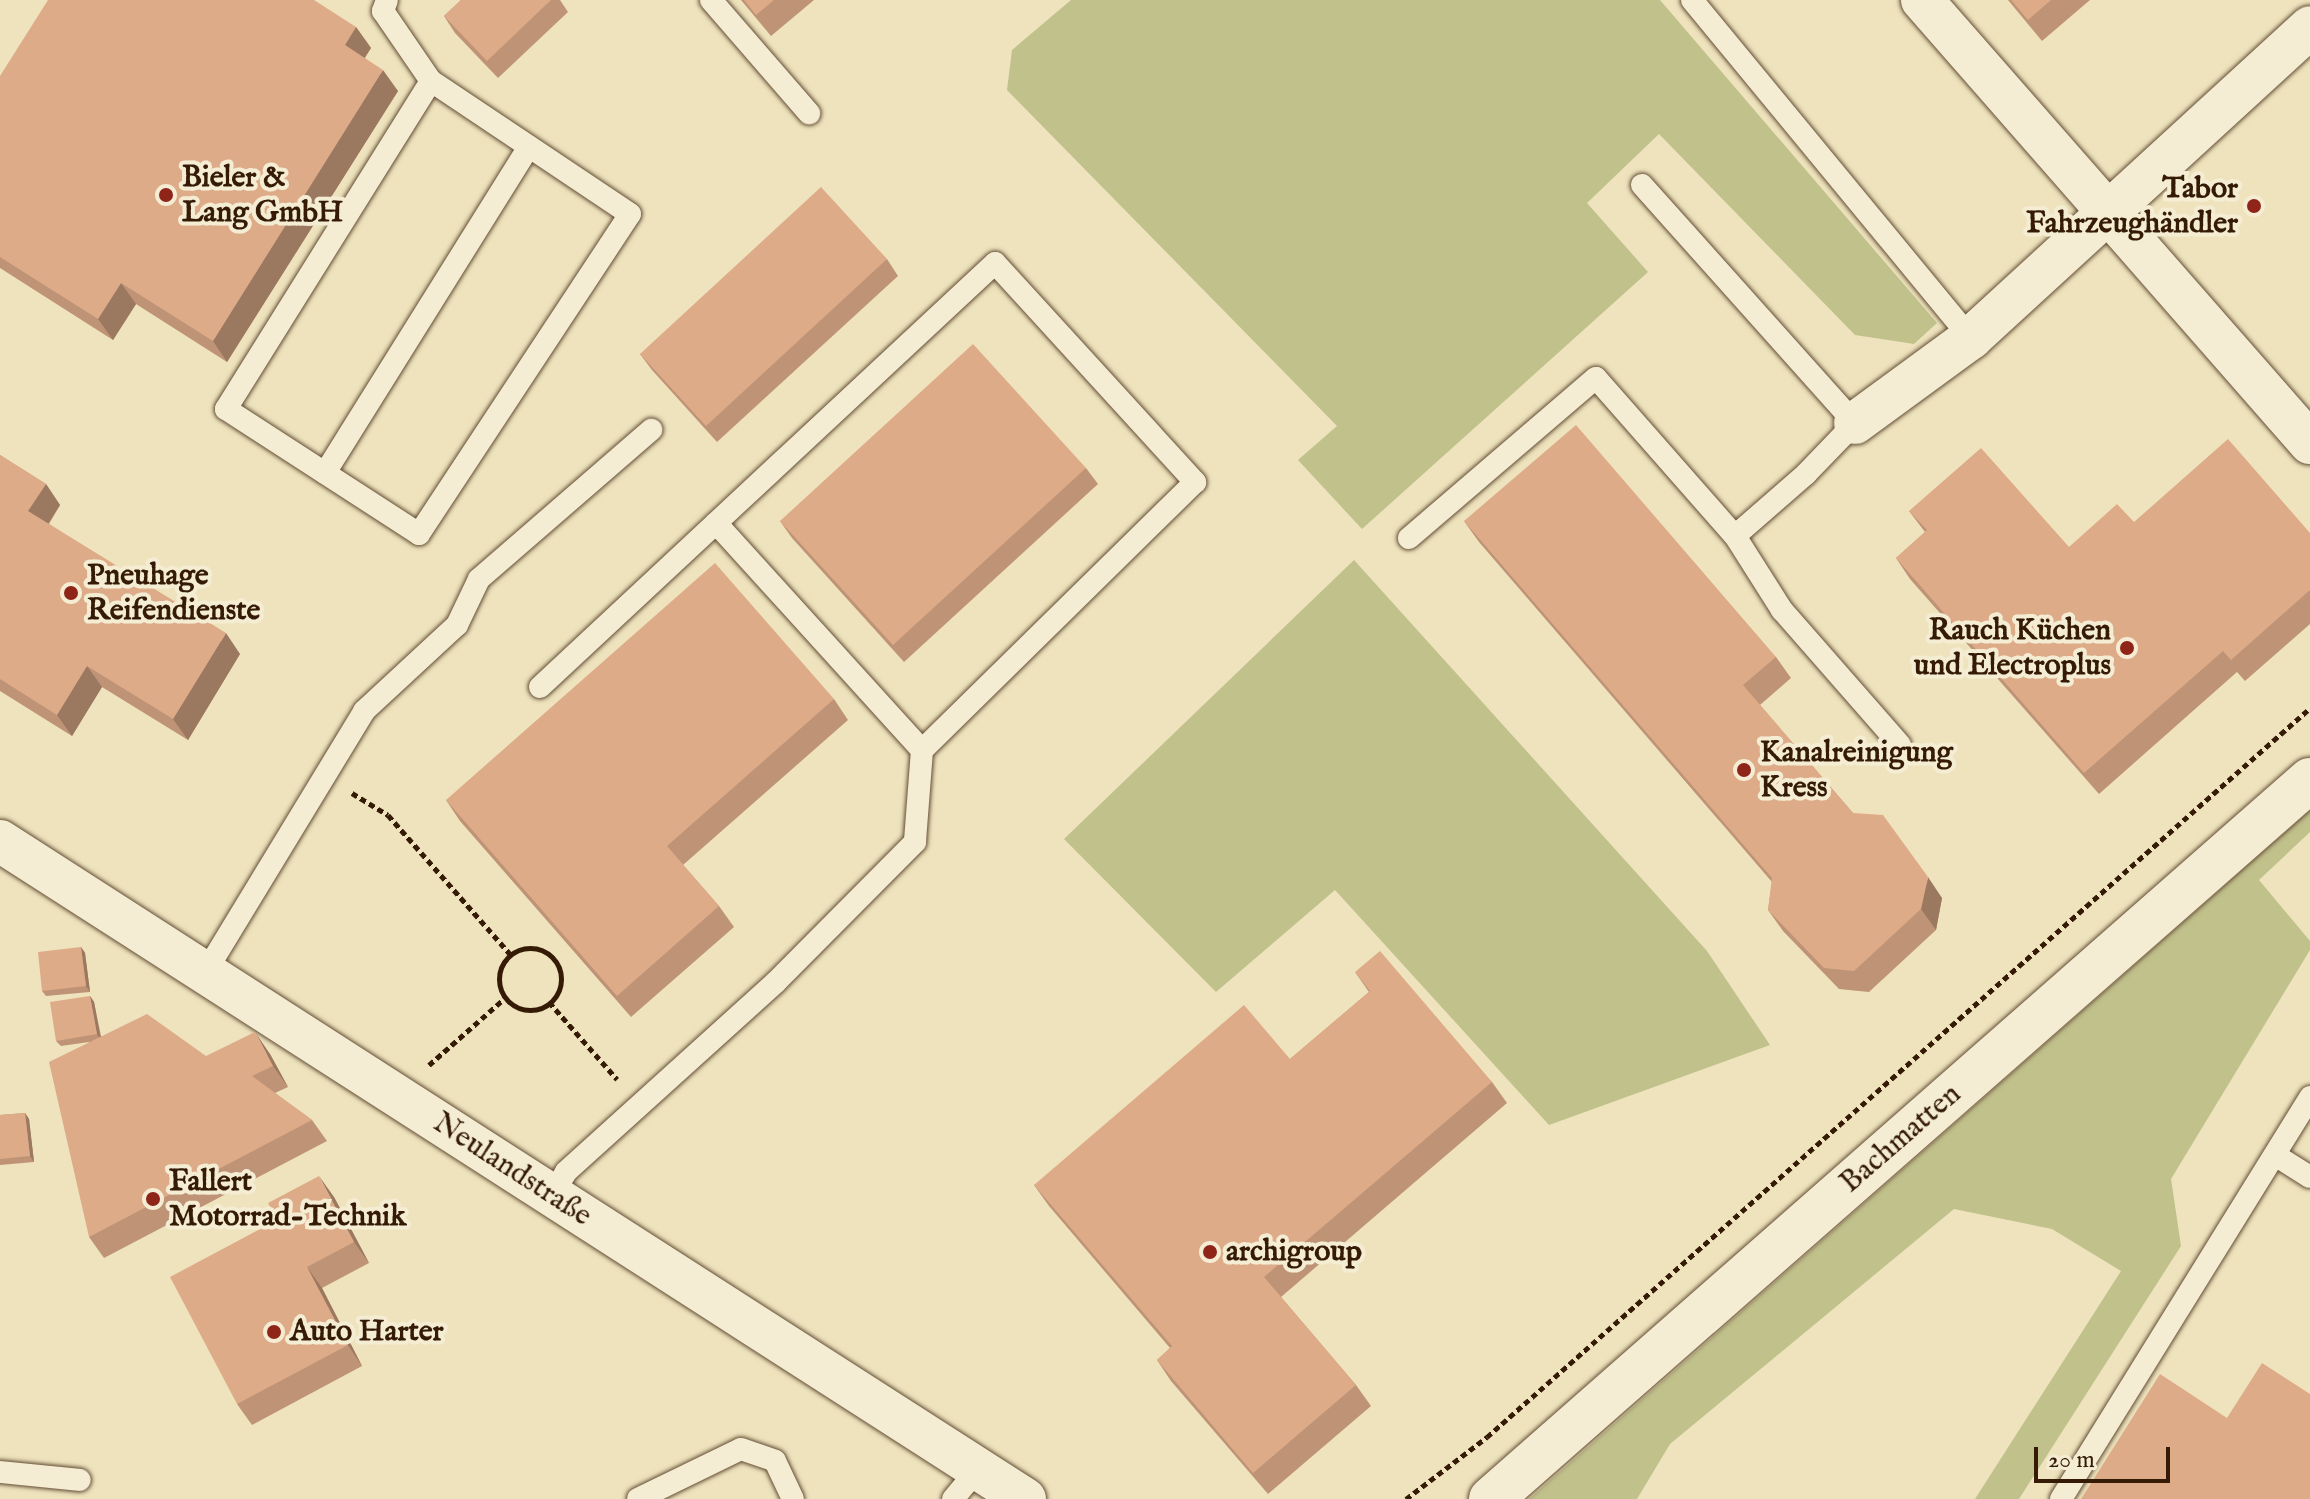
<!DOCTYPE html>
<html>
<head>
<meta charset="utf-8">
<style>
  body { margin:0 }
  #map { position:relative; width:2310px; height:1499px; overflow:hidden; background:#eee3bd; font-family:"IM FELL English",serif }
  div>[style] { position:absolute }
  [style*='--x'] { left:calc(var(--x)*1px); top:calc(var(--y)*1px); width:calc(var(--w)*1px); rotate:calc(var(--a)*1deg) }
  .green>* { inset:0; background:#c1c18c }
  .path>* { height:5px; margin-top:-2.5px; transform-origin:0; background:repeating-linear-gradient(90deg,#351b06 0 6px,transparent 0 10px) }
  .path>.ring { margin:-2.5px; padding:0; box-sizing:content-box; background:none; border:5px solid #351b06; border-radius:50% }
  .roads { filter:drop-shadow(0 0 2px #634d34) drop-shadow(0 0 2px #634d34) }
  .service>* { height:22px; margin:-11px; padding:0 11px; transform-origin:11px; border-radius:11px; background:#f4edd4 }
  .minor>* { height:42px; margin:-21px; padding:0 21px; transform-origin:21px; border-radius:21px; background:#f4edd4 }
  .tertiary>* { height:44px; margin:-22px; padding:0 22px; transform-origin:22px; border-radius:22px; background:#f4edd4 }
  .wall>* { inset:0; background:#bf9376 }
  .shaded-wall>* { inset:0; background:#9b7860 }
  .building>* { inset:0; background:#deab89 }
  .dots>* { width:22px; height:22px; translate:-50% -50%; box-sizing:border-box; border:4px solid #f4edd4; border-radius:50% }
  span { translate:-50% -50%; white-space:nowrap; text-align:center; line-height:1.15; -webkit-text-stroke:8px #f4edd4; paint-order:stroke }
  .poi-label { font-size:30px; color:#351b06; font-weight:700 }
  .left { translate:0 -50%; text-align:left }
  .right { translate:-100% -50%; text-align:right }
  .street-label { font-size:30px; color:#351b06 }
  .scale { position:absolute; left:2034px; top:1447px; width:136px; height:36px; box-sizing:border-box; border:4px solid #351b06; border-top:0; padding-left:10px; font-size:24px; line-height:28px; white-space:nowrap; color:#351b06; -webkit-text-stroke:6px #f4edd4; paint-order:stroke }
</style>
</head>
<body>
<div id="map">
  <div class="green">
    <div style="clip-path:polygon(1071px 0,1660px 0,1937px 323px,1914px 344px,1855px 335px,1659px 134px,1587px 203px,1648px 272px,1362px 529px,1298px 460px,1337px 426px,1007px 90px,1012px 50px)"></div>
    <div style="clip-path:polygon(1354px 560px,1707px 951px,1770px 1045px,1549px 1125px,1335px 890px,1216px 992px,1064px 839px)"></div>
    <div style="clip-path:polygon(2310px 810px,2310px 832px,2259px 880px,2310px 941px,2310px 950px,2171px 1179px,2181px 1246px,2019px 1499px,1975px 1499px,2121px 1271px,2052px 1229px,1954px 1209px,1670px 1444px,1637px 1499px,1529px 1499px)"></div>
  </div>
  <div class="path">
    <div style="--x:352;--y:793;--w:42;--a:31.4"></div>
    <div style="--x:388;--y:815;--w:186;--a:48.7"></div>
    <div class="ring" style="left:499px;top:948px;width:57px;height:57px"></div>
    <div style="--x:549;--y:1002;--w:103;--a:48.6"></div>
    <div style="--x:429;--y:1065;--w:103;--a:-41.4"></div>
    <div style="--x:1406;--y:1499;--w:102;--a:-37.4"></div>
    <div style="--x:1487;--y:1437;--w:1099;--a:-41.53"></div>
  </div>
  <div class="roads">
    <div class="service">
      <div style="--x:387;--y:0;--w:12;--a:110"></div>
      <div style="--x:383;--y:11;--w:85;--a:55.6"></div>
      <div style="--x:431;--y:81;--w:387;--a:122"></div>
      <div style="--x:226;--y:409;--w:230;--a:32.9"></div>
      <div style="--x:419;--y:534;--w:383;--a:-56.6"></div>
      <div style="--x:630;--y:214;--w:239;--a:-146.2"></div>
      <div style="--x:711;--y:0;--w:150;--a:49.1"></div>
      <div style="--x:1692;--y:0;--w:438;--a:50.5"></div>
      <div style="--x:1642;--y:185;--w:319;--a:48.2"></div>
      <div style="--x:1855;--y:423;--w:71;--a:133.9"></div>
      <div style="--x:1806;--y:474;--w:94;--a:138.9"></div>
      <div style="--x:325;--y:473;--w:385;--a:-58"></div>
      <div style="--x:716;--y:523;--w:307;--a:47.8"></div>
      <div style="--x:1409;--y:538;--w:246;--a:-40.6"></div>
      <div style="--x:1596;--y:378;--w:210;--a:48.7"></div>
      <div style="--x:1735;--y:536;--w:88;--a:57.6"></div>
      <div style="--x:1782;--y:610;--w:179;--a:48.8"></div>
      <div style="--x:540;--y:687;--w:622;--a:-42.98"></div>
      <div style="--x:995;--y:263;--w:297;--a:47.6"></div>
      <div style="--x:1195;--y:482;--w:383;--a:135.5"></div>
      <div style="--x:922;--y:750;--w:92;--a:94.4"></div>
      <div style="--x:915;--y:842;--w:197;--a:134.8"></div>
      <div style="--x:776;--y:982;--w:283;--a:137.9"></div>
      <div style="--x:566;--y:1172;--w:27;--a:121"></div>
      <div style="--x:205;--y:973;--w:306;--a:-58.7"></div>
      <div style="--x:364;--y:711;--w:127;--a:-42.8"></div>
      <div style="--x:457;--y:625;--w:51;--a:-64.4"></div>
      <div style="--x:479;--y:579;--w:228;--a:-40.9"></div>
      <div style="--x:2275;--y:1155;--w:41;--a:32.2"></div>
      <div style="--x:0;--y:1472;--w:80;--a:5.7"></div>
      <div style="--x:638;--y:1499;--w:114;--a:-25.9"></div>
      <div style="--x:741;--y:1449;--w:36;--a:19"></div>
      <div style="--x:775;--y:1461;--w:42;--a:64.7"></div>
      <div style="--x:953;--y:1499;--w:39;--a:-50"></div>
      <div style="--x:2061;--y:1499;--w:473;--a:-58.2"></div>
    </div>
    <div class="minor">
      <div style="--x:1922;--y:0;--w:589;--a:48.79"></div>
      <div style="--x:1855;--y:423;--w:144;--a:-36.2"></div>
      <div style="--x:1971;--y:338;--w:460;--a:-42.5"></div>
      <div style="--x:0;--y:841;--w:1218;--a:32.7"></div>
    </div>
    <div class="tertiary">
      <div style="--x:1491;--y:1499;--w:1090;--a:-41.28"></div>
    </div>
  </div>
  <div class="wall">
    <div style="clip-path:polygon(461px 0,560px 0,568px 12px,498px 78px,455px 33px,444px 16px)"></div>
    <div style="clip-path:polygon(741px 0,814px 0,771px 36px)"></div>
    <div style="clip-path:polygon(2008px 0,2090px 0,2042px 41px)"></div>
    <div style="clip-path:polygon(356px 27px,371px 48px,365px 58px,398px 91px,227px 362px,136px 304px,113px 340px,0 268px,0 76px)"></div>
    <div style="clip-path:polygon(887px 259px,898px 276px,717px 442px,652px 370px,640px 354px)"></div>
    <div style="clip-path:polygon(0 455px,46px 484px,60px 505px,49px 524px,240px 654px,188px 740px,102px 687px,72px 736px,0 691px)"></div>
    <div style="clip-path:polygon(1086px 468px,1098px 484px,904px 662px,792px 538px,780px 521px)"></div>
    <div style="clip-path:polygon(1909px 511px,2069px 547px,2134px 522px,2310px 533px,2310px 624px,2245px 681px,2237px 672px,2099px 794px,1910px 579px,1896px 558px,1925px 532px)"></div>
    <div style="clip-path:polygon(1464px 521px,1776px 657px,1791px 678px,1760px 705px,1853px 813px,1942px 898px,1936px 930px,1869px 992px,1839px 989px,1783px 931px,1768px 910px,1772px 882px,1479px 542px)"></div>
    <div style="clip-path:polygon(834px 699px,848px 720px,683px 865px,719px 906px,734px 927px,631px 1017px,460px 821px,446px 800px)"></div>
    <div style="clip-path:polygon(81px 947px,85px 953px,90px 992px,46px 996px,42px 991px)"></div>
    <div style="clip-path:polygon(1355px 972px,1492px 1082px,1507px 1103px,1281px 1297px,1356px 1385px,1371px 1406px,1268px 1494px,1171px 1381px,1157px 1360px,1170px 1348px,1049px 1206px,1034px 1185px,1290px 1059px,1369px 992px)"></div>
    <div style="clip-path:polygon(90px 996px,94px 1002px,101px 1036px,206px 1056px,270px 1054px,288px 1087px,275px 1093px,312px 1120px,327px 1141px,104px 1258px,89px 1237px,89px 1042px,61px 1046px,56px 1041px)"></div>
    <div style="clip-path:polygon(25px 1113px,29px 1119px,34px 1162px,0 1165px,0 1115px)"></div>
    <div style="clip-path:polygon(334px 1197px,369px 1263px,322px 1288px,362px 1366px,252px 1425px,237px 1404px)"></div>
  </div>
  <div class="shaded-wall">
    <div style="clip-path:polygon(356px 27px,371px 48px,359px 66px,345px 45px)"></div>
    <div style="clip-path:polygon(383px 70px,398px 91px,227px 362px,213px 341px)"></div>
    <div style="clip-path:polygon(121px 283px,136px 304px,113px 340px,98px 319px)"></div>
    <div style="clip-path:polygon(46px 484px,60px 505px,43px 532px,28px 511px)"></div>
    <div style="clip-path:polygon(226px 633px,240px 654px,188px 740px,173px 719px)"></div>
    <div style="clip-path:polygon(87px 666px,102px 687px,72px 736px,57px 715px)"></div>
    <div style="clip-path:polygon(1928px 877px,1942px 898px,1936px 930px,1921px 909px)"></div>
    <div style="clip-path:polygon(81px 947px,85px 953px,90px 992px,86px 986px)"></div>
    <div style="clip-path:polygon(90px 996px,94px 1002px,101px 1040px,97px 1034px)"></div>
    <div style="clip-path:polygon(255px 1032px,270px 1054px,288px 1087px,273px 1066px)"></div>
    <div style="clip-path:polygon(25px 1113px,29px 1119px,34px 1162px,30px 1156px)"></div>
    <div style="clip-path:polygon(319px 1176px,334px 1197px,369px 1263px,354px 1242px)"></div>
    <div style="clip-path:polygon(307px 1267px,322px 1288px,362px 1366px,348px 1345px)"></div>
  </div>
  <div class="building">
    <div style="clip-path:polygon(48px 0,314px 0,356px 27px,345px 45px,383px 70px,213px 341px,121px 283px,98px 319px,0 257px,0 76px)"></div>
    <div style="clip-path:polygon(461px 0,551px 0,487px 61px,444px 16px)"></div>
    <div style="clip-path:polygon(744px 0,774px 0,756px 15px)"></div>
    <div style="clip-path:polygon(2011px 0,2051px 0,2028px 20px)"></div>
    <div style="clip-path:polygon(821px 187px,887px 259px,706px 426px,640px 354px)"></div>
    <div style="clip-path:polygon(973px 344px,1086px 468px,893px 645px,780px 521px)"></div>
    <div style="clip-path:polygon(1576px 425px,1776px 657px,1743px 685px,1853px 813px,1883px 815px,1928px 877px,1921px 909px,1854px 971px,1824px 968px,1768px 910px,1772px 878px,1464px 521px)"></div>
    <div style="clip-path:polygon(2228px 439px,2310px 533px,2310px 590px,2231px 660px,2223px 651px,2084px 773px,1896px 558px,1927px 530px,1909px 511px,1981px 448px,2069px 547px,2117px 504px,2134px 522px)"></div>
    <div style="clip-path:polygon(0 455px,46px 484px,28px 511px,226px 633px,173px 719px,87px 666px,57px 715px,0 679px)"></div>
    <div style="clip-path:polygon(715px 563px,834px 699px,667px 846px,719px 906px,617px 996px,446px 800px)"></div>
    <div style="clip-path:polygon(81px 947px,86px 986px,42px 991px,38px 952px)"></div>
    <div style="clip-path:polygon(1380px 951px,1492px 1082px,1264px 1277px,1356px 1385px,1253px 1473px,1157px 1360px,1172px 1346px,1034px 1185px,1244px 1005px,1290px 1059px,1370px 991px,1355px 972px)"></div>
    <div style="clip-path:polygon(90px 996px,97px 1034px,56px 1041px,50px 1002px)"></div>
    <div style="clip-path:polygon(147px 1014px,206px 1056px,255px 1032px,273px 1066px,252px 1076px,312px 1120px,89px 1237px,49px 1062px)"></div>
    <div style="clip-path:polygon(25px 1113px,30px 1156px,0 1159px,0 1115px)"></div>
    <div style="clip-path:polygon(319px 1176px,354px 1242px,307px 1267px,348px 1345px,237px 1404px,170px 1277px,277px 1220px,268px 1203px)"></div>
    <div style="clip-path:polygon(2262px 1363px,2310px 1394px,2310px 1499px,2081px 1499px,2160px 1374px,2227px 1418px)"></div>
  </div>
  <div class="dots">
    <div style="left:166px;top:195px;background:#8f2418"></div>
    <div style="left:2254px;top:206px;background:#8f2418"></div>
    <div style="left:71px;top:593px;background:#8f2418"></div>
    <div style="left:2127px;top:648px;background:#8f2418"></div>
    <div style="left:1744px;top:770px;background:#8f2418"></div>
    <div style="left:153px;top:1199px;background:#8f2418"></div>
    <div style="left:1210px;top:1252px;background:#8f2418"></div>
    <div style="left:274px;top:1332px;background:#8f2418"></div>
  </div>
  <div class="poi-label">
    <span class="left" style="left:182px;top:195px">Bieler &amp;<br>Lang GmbH</span>
    <span class="right" style="left:2238px;top:206px">Tabor<br>Fahrzeughändler</span>
    <span class="left" style="left:87px;top:593px">Pneuhage<br>Reifendienste</span>
    <span class="right" style="left:2111px;top:648px">Rauch Küchen<br>und Electroplus</span>
    <span class="left" style="left:1760px;top:770px">Kanalreinigung<br>Kress</span>
    <span class="left" style="left:169px;top:1199px">Fallert<br>Motorrad-Technik</span>
    <span class="left" style="left:1226px;top:1252px">archigroup</span>
    <span class="left" style="left:290px;top:1332px">Auto Harter</span>
  </div>
  <div class="street-label">
    <span style="left:1901px;top:1139px;rotate:-41deg">Bachmatten</span>
    <span style="left:512px;top:1170px;rotate:33deg">Neulandstraße</span>
  </div>
  <div class="scale">20 m</div>
</div>
</body>
</html>
